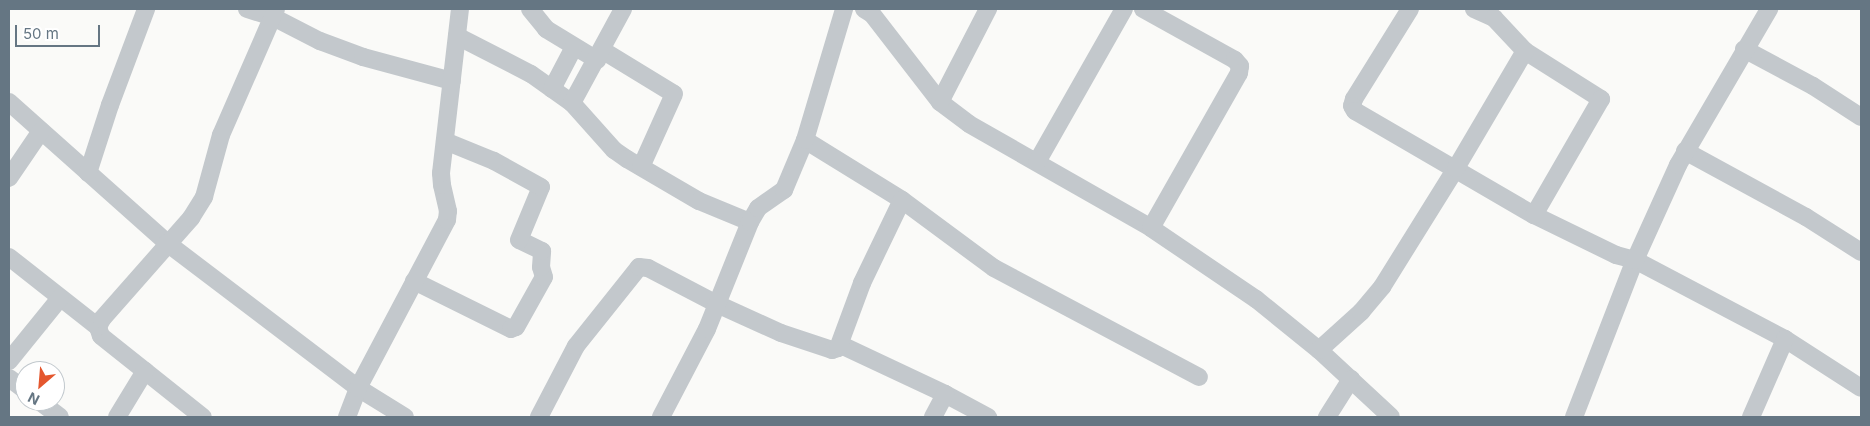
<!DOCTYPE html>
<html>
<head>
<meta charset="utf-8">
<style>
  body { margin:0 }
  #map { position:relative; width:1870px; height:426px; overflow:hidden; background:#fafaf8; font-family:Inter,sans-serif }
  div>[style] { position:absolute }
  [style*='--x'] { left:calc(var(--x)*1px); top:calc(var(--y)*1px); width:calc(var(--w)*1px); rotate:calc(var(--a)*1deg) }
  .minor>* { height:18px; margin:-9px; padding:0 9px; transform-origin:9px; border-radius:9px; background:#c3c8cc }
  span { translate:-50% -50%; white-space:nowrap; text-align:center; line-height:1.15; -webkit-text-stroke:5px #fff; paint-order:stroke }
  .frame { position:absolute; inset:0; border:10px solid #657683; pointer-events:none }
  .north { position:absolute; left:15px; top:361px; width:50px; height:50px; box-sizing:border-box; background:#fff; border:1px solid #c1c8cd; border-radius:50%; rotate:207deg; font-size:14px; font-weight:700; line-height:20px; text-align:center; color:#657683 }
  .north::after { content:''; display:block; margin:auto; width:18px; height:22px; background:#e4572e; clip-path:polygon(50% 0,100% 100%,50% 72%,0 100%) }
  .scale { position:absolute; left:15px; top:25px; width:85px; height:22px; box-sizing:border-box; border:2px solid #657683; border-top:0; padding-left:6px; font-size:15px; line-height:18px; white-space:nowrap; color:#657683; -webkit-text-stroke:4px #fff; paint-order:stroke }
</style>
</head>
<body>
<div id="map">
  <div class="minor">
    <div style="--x:247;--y:9;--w:27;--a:17"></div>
    <div style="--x:273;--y:17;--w:53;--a:27.1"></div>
    <div style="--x:320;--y:41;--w:46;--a:20.4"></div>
    <div style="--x:363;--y:57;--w:92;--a:15.1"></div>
    <div style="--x:530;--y:9;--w:26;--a:51"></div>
    <div style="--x:546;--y:29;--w:60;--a:31.3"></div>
    <div style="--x:864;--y:9;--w:9;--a:32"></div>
    <div style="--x:872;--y:14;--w:111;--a:52.3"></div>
    <div style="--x:940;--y:102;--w:36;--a:37"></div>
    <div style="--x:969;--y:124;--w:210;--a:29.7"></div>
    <div style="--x:1151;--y:228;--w:127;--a:34.1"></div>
    <div style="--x:1256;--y:299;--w:81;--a:39"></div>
    <div style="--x:1319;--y:350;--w:98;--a:42.9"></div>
    <div style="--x:1143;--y:9;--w:105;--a:29"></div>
    <div style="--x:1235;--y:60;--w:8;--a:50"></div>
    <div style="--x:1240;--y:66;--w:7;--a:98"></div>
    <div style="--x:1239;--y:73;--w:178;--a:119.6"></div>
    <div style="--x:1410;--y:9;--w:106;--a:121.9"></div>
    <div style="--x:1354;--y:99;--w:7;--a:106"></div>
    <div style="--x:1352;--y:106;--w:6;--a:59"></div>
    <div style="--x:1355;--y:111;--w:207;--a:30.2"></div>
    <div style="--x:1534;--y:215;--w:91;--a:26"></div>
    <div style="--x:1616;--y:255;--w:20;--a:15"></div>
    <div style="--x:1635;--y:260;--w:170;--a:27.8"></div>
    <div style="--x:1785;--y:339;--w:90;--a:32.8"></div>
    <div style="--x:1474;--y:9;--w:22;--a:24"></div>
    <div style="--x:1494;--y:18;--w:45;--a:46.8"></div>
    <div style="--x:1525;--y:51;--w:90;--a:32.3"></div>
    <div style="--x:1601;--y:99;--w:134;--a:120"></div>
    <div style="--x:457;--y:36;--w:83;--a:27.2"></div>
    <div style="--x:531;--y:74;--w:50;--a:35.3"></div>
    <div style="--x:572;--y:103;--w:63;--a:48.2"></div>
    <div style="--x:614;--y:150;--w:16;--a:35"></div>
    <div style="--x:627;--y:159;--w:83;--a:30.3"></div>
    <div style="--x:699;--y:201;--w:55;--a:22.4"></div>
    <div style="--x:1744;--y:49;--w:78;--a:28.2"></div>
    <div style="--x:1813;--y:86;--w:57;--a:32.9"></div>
    <div style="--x:602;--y:50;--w:84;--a:31.4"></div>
    <div style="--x:674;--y:94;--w:80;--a:114.3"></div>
    <div style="--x:552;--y:89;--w:47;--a:-62.4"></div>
    <div style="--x:9;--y:102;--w:212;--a:41.7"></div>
    <div style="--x:167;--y:243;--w:240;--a:37.2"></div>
    <div style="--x:358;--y:388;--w:55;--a:31.7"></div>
    <div style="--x:940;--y:102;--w:105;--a:-62.7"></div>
    <div style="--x:572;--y:103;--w:107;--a:-61.5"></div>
    <div style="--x:805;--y:140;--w:114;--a:31.7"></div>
    <div style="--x:902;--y:200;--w:114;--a:36.5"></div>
    <div style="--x:994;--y:268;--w:232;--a:28"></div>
    <div style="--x:1685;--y:151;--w:138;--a:28.6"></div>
    <div style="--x:1806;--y:217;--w:65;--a:32.5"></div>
    <div style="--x:1037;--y:162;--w:176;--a:-60.4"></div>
    <div style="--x:88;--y:173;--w:71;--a:-72.1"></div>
    <div style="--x:110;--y:105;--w:103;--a:-69.4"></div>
    <div style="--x:9;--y:178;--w:57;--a:-55.8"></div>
    <div style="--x:9;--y:257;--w:113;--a:38.2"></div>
    <div style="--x:98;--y:327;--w:9;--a:72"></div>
    <div style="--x:101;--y:336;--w:130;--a:38.5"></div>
    <div style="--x:414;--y:281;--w:108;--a:26.3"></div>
    <div style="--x:511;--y:329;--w:5;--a:-22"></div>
    <div style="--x:516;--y:327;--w:57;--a:-60.8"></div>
    <div style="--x:544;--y:277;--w:10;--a:-107"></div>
    <div style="--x:541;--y:267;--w:16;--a:-86"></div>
    <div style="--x:542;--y:251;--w:25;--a:-154"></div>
    <div style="--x:519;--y:240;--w:57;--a:-67.5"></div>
    <div style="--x:541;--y:187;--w:54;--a:-151"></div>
    <div style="--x:494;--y:161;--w:53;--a:-157.8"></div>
    <div style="--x:98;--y:327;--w:9;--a:-63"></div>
    <div style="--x:102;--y:319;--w:135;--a:-48.6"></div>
    <div style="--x:191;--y:218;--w:25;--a:-58"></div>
    <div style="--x:204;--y:197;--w:64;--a:-74.7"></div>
    <div style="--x:221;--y:135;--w:137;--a:-66.4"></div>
    <div style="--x:841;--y:345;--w:115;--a:25.2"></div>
    <div style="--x:945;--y:394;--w:49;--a:28.1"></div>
    <div style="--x:1319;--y:350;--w:57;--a:-42.1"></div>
    <div style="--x:1361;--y:312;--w:33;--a:-50"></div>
    <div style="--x:1382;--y:287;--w:140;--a:-58.1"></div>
    <div style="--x:1456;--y:168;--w:136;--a:-59.5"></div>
    <div style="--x:9;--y:361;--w:81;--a:-51"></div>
    <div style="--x:9;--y:378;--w:20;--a:37"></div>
    <div style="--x:39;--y:401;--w:26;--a:37"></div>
    <div style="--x:117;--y:417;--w:54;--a:-58.7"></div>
    <div style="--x:347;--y:417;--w:31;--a:-69"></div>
    <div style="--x:358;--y:388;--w:190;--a:-62.1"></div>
    <div style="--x:447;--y:220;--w:9;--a:-84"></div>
    <div style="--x:448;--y:211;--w:27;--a:-103"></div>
    <div style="--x:442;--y:185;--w:12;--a:-95"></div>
    <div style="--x:441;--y:173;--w:165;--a:-83.4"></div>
    <div style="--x:539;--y:417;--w:80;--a:-62.5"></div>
    <div style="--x:576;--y:346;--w:101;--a:-51.4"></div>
    <div style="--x:639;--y:267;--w:9;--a:6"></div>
    <div style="--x:648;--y:268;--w:78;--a:27.6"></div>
    <div style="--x:717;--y:304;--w:70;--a:24.4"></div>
    <div style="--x:781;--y:333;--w:54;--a:18.4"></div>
    <div style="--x:832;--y:350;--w:6;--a:-18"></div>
    <div style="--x:838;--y:348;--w:69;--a:-69.7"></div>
    <div style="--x:862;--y:283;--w:92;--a:-64.3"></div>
    <div style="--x:661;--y:417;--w:99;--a:-62.4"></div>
    <div style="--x:707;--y:329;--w:115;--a:-68.1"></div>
    <div style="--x:750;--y:222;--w:16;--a:-60"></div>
    <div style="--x:758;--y:208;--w:32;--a:-35"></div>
    <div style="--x:784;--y:190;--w:54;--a:-67.2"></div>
    <div style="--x:805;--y:140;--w:137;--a:-73.4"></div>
    <div style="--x:933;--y:417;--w:26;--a:-62"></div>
    <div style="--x:1327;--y:417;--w:45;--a:-57.7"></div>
    <div style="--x:1574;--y:417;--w:168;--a:-68.8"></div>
    <div style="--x:1635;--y:260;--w:104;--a:-65.6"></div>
    <div style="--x:1678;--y:165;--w:181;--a:-59.7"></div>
    <div style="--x:1751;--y:417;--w:85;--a:-66.4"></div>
  </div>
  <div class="frame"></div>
  <div class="north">N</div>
  <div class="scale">50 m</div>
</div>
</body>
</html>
